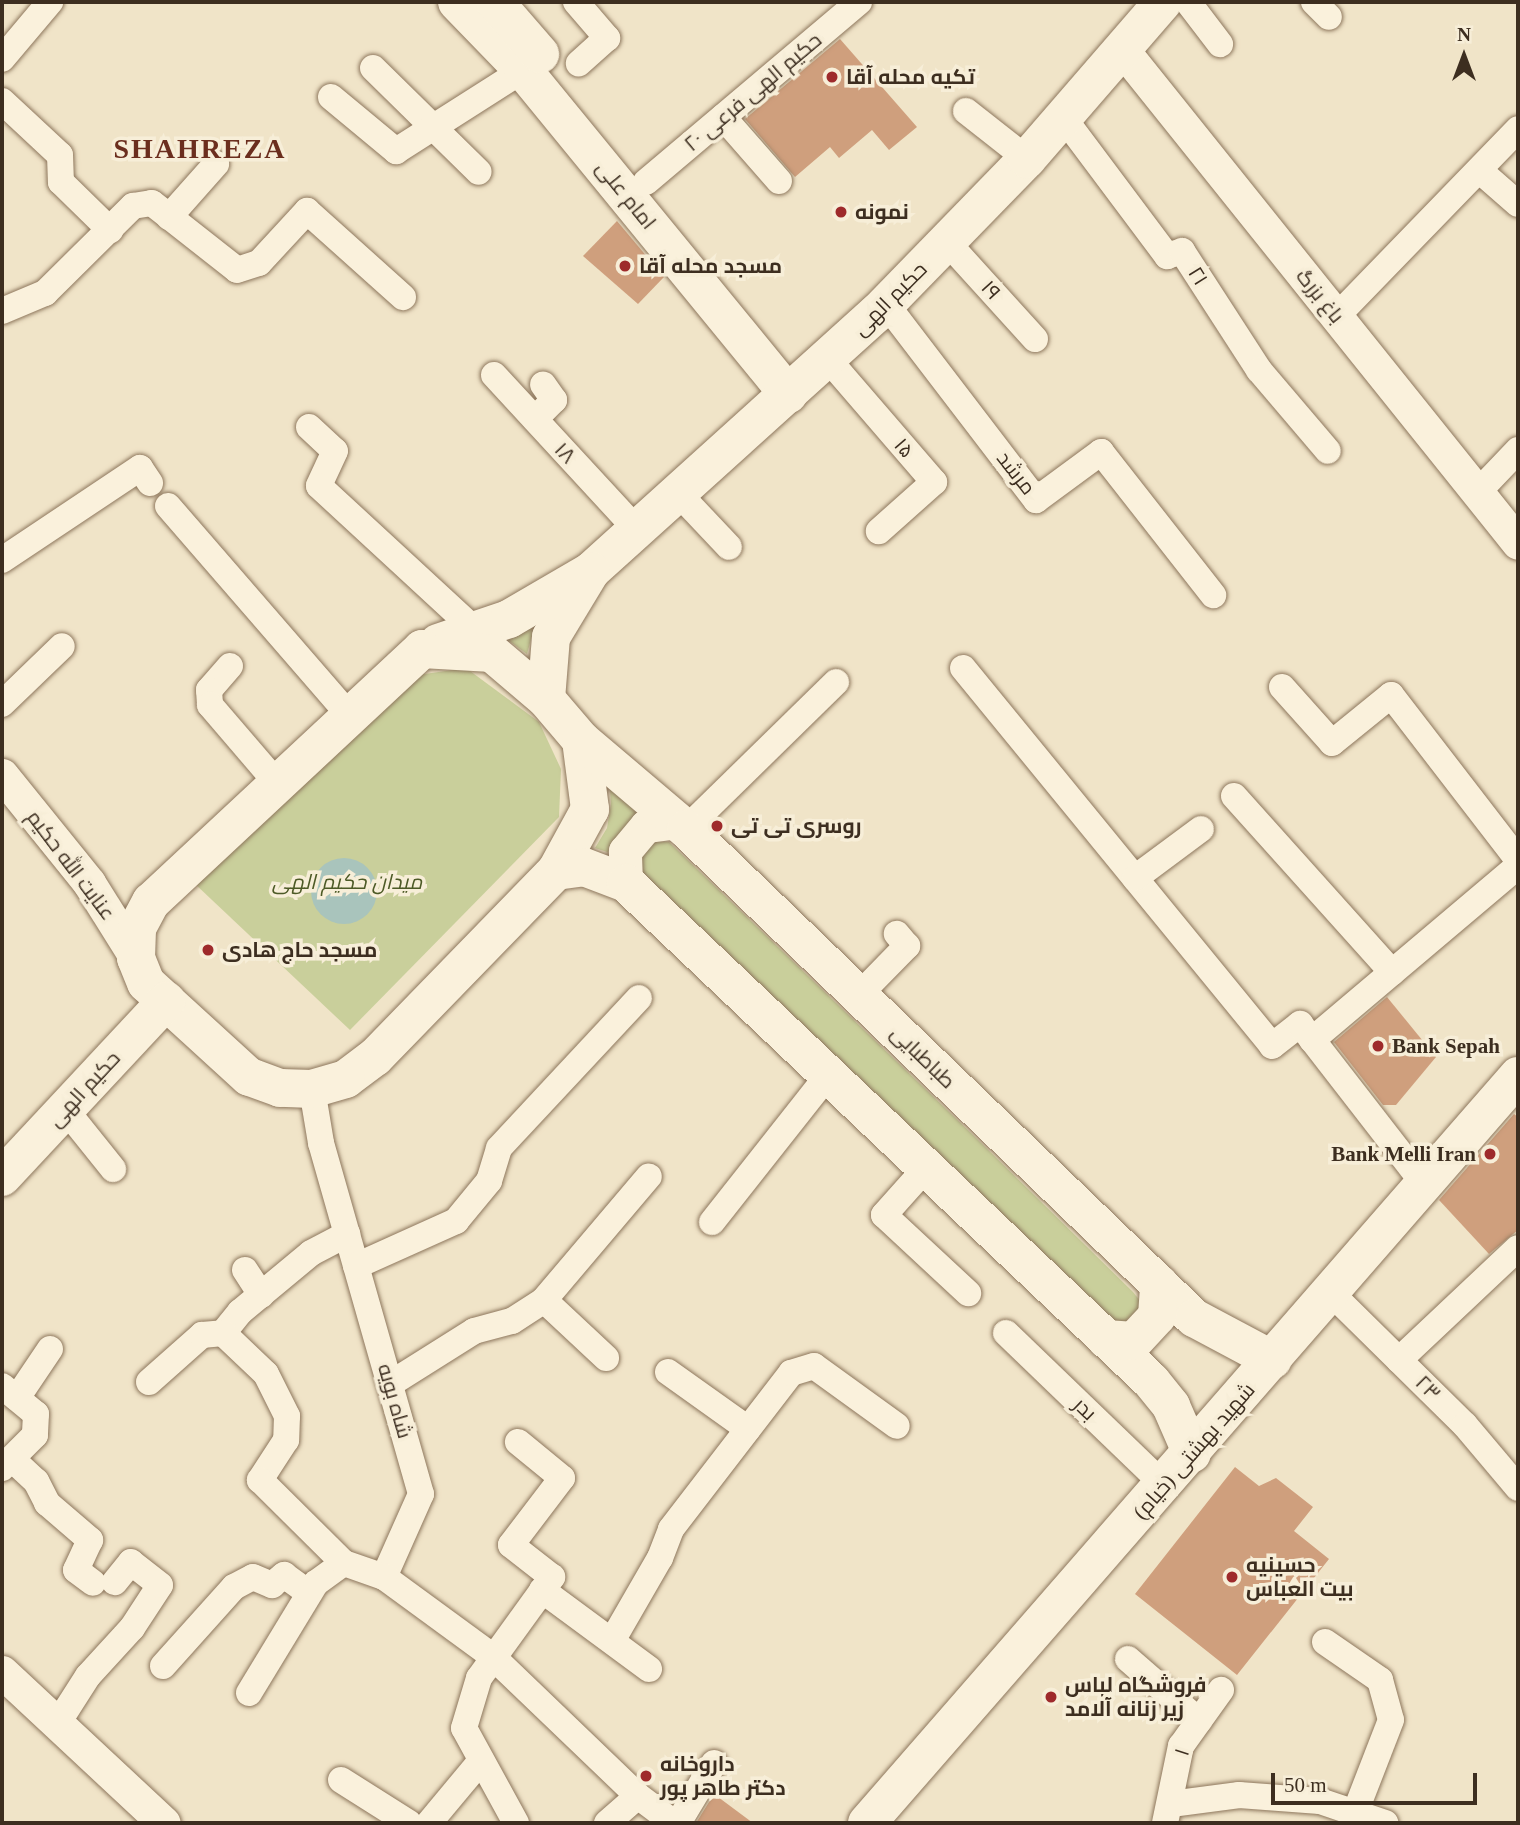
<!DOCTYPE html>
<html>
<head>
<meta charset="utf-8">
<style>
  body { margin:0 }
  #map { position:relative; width:1520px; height:1825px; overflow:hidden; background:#f0e4c8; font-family:"Times New Roman",Cairo,serif }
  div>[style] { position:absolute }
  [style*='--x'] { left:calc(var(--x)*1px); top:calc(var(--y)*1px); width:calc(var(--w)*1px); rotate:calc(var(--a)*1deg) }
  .green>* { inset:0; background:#c9cf9b }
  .water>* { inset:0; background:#a9c4bc }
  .round { border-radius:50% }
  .building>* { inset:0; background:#cf9f7d }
  .roads { filter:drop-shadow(0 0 2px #8d765c) drop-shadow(0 0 2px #8d765c) }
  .minor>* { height:26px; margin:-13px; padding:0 13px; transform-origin:13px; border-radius:13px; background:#faf1dc }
  .tertiary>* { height:33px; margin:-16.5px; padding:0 16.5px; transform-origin:16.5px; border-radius:16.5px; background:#faf1dc }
  .secondary>* { height:38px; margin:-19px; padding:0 19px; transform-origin:19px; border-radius:19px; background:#faf1dc }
  .dots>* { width:19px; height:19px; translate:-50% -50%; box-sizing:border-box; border:4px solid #f7eed8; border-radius:50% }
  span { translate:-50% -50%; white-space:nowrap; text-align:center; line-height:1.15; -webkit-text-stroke:7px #f7eed8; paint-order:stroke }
  .poi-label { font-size:21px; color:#3d2e20; font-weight:700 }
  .left { translate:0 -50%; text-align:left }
  .right { translate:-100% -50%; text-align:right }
  .street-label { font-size:21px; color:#3d2e20 }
  .park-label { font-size:21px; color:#4d5a26; font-style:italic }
  .district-label { font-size:28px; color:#6b2e1e; font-weight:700; letter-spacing:2px }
  .frame { position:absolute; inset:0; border:4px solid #3d2e20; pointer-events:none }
  .north { position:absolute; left:1429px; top:21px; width:70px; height:70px; -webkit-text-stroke:5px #f7eed8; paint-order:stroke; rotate:0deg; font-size:19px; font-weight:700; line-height:28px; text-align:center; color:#3d2e20 }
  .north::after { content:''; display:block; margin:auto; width:24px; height:32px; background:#3d2e20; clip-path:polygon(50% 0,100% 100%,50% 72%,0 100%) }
  .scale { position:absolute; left:1271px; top:1773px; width:206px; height:32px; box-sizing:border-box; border:4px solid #3d2e20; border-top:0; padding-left:9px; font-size:21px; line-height:24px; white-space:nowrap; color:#3d2e20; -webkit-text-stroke:5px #f7eed8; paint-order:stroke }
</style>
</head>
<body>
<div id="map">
  <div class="green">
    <div style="clip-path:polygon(536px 621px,527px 654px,501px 635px)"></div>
    <div style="clip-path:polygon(466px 668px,539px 722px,561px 769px,559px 817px,350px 1030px,194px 883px,411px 676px)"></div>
    <div style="clip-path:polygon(609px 775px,643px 819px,610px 853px,595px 848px,607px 828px,611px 804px)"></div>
    <div style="clip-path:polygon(654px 841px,669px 842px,971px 1133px,1133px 1292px,1141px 1302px,1143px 1318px,1124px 1333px,637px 873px,639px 850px)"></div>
  </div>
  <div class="water">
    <div class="round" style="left:311px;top:858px;width:66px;height:66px"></div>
  </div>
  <div class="building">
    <div style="clip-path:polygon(840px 39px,917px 127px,889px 150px,872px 130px,839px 158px,830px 147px,795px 177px,745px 119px)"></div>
    <div style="clip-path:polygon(617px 221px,664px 277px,638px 304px,583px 256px)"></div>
    <div style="clip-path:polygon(1387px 997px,1436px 1057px,1396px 1105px,1383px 1105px,1334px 1042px)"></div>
    <div style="clip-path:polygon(1514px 1114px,1518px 1117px,1518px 1230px,1489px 1254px,1439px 1200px)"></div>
    <div style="clip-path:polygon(1235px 1467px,1259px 1486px,1276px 1478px,1313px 1507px,1294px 1531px,1329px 1559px,1237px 1675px,1135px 1594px)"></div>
    <div style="clip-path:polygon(714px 1794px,753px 1823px,696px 1823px)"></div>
  </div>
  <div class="roads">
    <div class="minor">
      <div style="--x:576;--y:2;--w:48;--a:49.3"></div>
      <div style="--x:607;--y:38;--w:38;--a:138"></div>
      <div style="--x:1188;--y:2;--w:53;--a:52.7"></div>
      <div style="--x:1314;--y:2;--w:21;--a:45"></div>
      <div style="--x:2;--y:59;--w:75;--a:-49.9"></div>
      <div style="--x:373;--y:68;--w:148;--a:44.5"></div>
      <div style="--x:331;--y:97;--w:85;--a:39.7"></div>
      <div style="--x:396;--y:151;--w:151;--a:-32.5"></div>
      <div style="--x:2;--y:101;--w:79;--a:43"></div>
      <div style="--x:60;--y:155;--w:27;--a:88"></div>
      <div style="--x:61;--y:182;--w:69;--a:44.4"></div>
      <div style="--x:966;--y:111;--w:78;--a:38.2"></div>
      <div style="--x:723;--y:117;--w:85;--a:48.8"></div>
      <div style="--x:1063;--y:117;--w:174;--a:53.2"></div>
      <div style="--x:1167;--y:256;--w:16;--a:-18"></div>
      <div style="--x:1182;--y:251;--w:142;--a:57.1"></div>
      <div style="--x:1259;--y:370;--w:106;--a:49.6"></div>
      <div style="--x:1479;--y:170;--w:52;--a:41.1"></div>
      <div style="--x:646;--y:182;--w:279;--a:-40.2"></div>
      <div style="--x:169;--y:217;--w:71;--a:-48.4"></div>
      <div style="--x:947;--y:242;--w:131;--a:47.8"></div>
      <div style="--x:886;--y:304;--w:247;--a:52.6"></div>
      <div style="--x:1036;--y:500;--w:81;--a:-36.4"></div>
      <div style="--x:1101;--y:452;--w:182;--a:51.9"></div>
      <div style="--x:2;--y:311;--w:47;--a:-22.7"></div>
      <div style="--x:45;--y:293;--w:124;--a:-44.7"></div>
      <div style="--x:133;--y:206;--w:19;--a:-9"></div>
      <div style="--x:152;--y:203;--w:108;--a:38.2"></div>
      <div style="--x:237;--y:270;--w:23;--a:-18"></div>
      <div style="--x:259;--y:263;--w:71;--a:-47.3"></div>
      <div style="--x:307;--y:211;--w:129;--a:41.9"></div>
      <div style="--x:1337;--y:316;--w:260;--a:-45.9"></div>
      <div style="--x:827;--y:358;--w:164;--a:49.2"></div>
      <div style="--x:934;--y:482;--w:74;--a:138.3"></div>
      <div style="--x:494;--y:375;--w:211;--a:47.3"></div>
      <div style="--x:535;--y:419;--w:27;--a:-45"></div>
      <div style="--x:554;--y:400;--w:19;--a:-125"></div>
      <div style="--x:309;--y:427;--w:35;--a:43"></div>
      <div style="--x:335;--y:451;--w:38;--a:115"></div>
      <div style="--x:319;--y:486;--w:212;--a:42.7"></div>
      <div style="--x:1478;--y:492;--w:58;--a:-46.4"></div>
      <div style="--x:678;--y:493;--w:74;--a:46.6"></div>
      <div style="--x:168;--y:506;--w:275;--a:49.1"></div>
      <div style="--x:2;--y:560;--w:166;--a:-33.7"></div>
      <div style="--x:140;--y:468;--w:18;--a:56"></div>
      <div style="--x:230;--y:666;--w:32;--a:131"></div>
      <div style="--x:209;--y:690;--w:15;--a:86"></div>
      <div style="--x:210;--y:705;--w:101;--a:49.4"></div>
      <div style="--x:963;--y:668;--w:488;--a:50.7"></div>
      <div style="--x:1272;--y:1046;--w:36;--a:-38"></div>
      <div style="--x:1300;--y:1024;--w:204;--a:52.2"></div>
      <div style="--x:1282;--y:687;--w:75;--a:48.2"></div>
      <div style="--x:1332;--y:743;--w:76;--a:-39.1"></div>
      <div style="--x:1391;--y:695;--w:208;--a:52.4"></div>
      <div style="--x:2;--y:704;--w:83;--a:-44"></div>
      <div style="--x:1234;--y:796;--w:237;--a:48.1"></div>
      <div style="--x:686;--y:829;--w:210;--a:-44.4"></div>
      <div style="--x:1135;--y:878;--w:82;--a:-36.6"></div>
      <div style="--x:859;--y:995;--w:69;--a:-45.6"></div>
      <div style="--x:907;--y:946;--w:16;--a:-130"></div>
      <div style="--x:1312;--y:1040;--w:270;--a:-40.2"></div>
      <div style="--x:312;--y:1089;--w:55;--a:80.5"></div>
      <div style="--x:321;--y:1143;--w:365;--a:74.1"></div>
      <div style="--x:421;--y:1494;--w:91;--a:114"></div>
      <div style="--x:384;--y:1577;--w:134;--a:36.2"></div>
      <div style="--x:492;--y:1656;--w:202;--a:43.8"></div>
      <div style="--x:638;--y:1796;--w:45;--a:36.9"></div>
      <div style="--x:65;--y:1109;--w:77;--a:51.3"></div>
      <div style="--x:926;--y:1168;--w:63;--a:131.8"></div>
      <div style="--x:884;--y:1215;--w:115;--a:42.9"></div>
      <div style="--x:712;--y:1222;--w:187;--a:-51.7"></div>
      <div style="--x:356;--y:1266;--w:110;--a:-24.2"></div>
      <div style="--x:456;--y:1221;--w:52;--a:-50.5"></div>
      <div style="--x:489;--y:1181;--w:34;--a:-73"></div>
      <div style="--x:499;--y:1148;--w:205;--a:-47"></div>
      <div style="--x:245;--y:1270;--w:30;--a:57"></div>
      <div style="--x:1331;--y:1293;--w:188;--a:44.6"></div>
      <div style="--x:1465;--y:1425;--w:82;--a:49.9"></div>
      <div style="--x:544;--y:1300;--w:85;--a:43.1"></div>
      <div style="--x:223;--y:1333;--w:27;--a:-51"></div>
      <div style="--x:240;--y:1312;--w:92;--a:-39.7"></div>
      <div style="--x:311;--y:1253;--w:41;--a:-27.8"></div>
      <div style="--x:1006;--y:1333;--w:219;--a:43.9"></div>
      <div style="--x:1399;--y:1360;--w:163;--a:-43.3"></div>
      <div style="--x:668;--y:1372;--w:98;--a:35.5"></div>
      <div style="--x:149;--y:1382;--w:71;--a:-41.6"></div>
      <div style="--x:202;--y:1335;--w:21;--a:-5"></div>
      <div style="--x:223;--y:1333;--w:59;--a:43.6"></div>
      <div style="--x:266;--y:1374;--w:47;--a:63.4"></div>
      <div style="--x:287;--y:1416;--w:24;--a:92"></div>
      <div style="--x:286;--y:1440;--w:48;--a:123"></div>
      <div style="--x:260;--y:1480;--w:118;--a:44.7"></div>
      <div style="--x:390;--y:1384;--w:99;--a:-32.2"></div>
      <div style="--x:474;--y:1331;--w:39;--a:-15"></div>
      <div style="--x:512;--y:1321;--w:38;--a:-33"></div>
      <div style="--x:544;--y:1300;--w:162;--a:-49.7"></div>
      <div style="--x:2;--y:1386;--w:44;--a:39.5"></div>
      <div style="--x:36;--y:1414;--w:21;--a:93"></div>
      <div style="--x:35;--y:1435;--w:47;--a:135"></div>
      <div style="--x:17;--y:1398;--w:59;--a:-56"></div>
      <div style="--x:12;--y:1459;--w:33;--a:43"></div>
      <div style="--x:36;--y:1481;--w:25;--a:63"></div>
      <div style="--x:47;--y:1503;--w:57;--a:40.7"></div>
      <div style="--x:90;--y:1540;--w:33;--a:115"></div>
      <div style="--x:76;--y:1570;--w:21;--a:37"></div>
      <div style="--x:542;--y:1590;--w:133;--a:36.4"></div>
      <div style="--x:612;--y:1641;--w:96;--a:-60"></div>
      <div style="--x:660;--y:1558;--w:31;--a:-69"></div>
      <div style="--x:671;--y:1529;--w:197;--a:-52.4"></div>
      <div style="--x:791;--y:1373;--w:24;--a:-17"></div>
      <div style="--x:814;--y:1366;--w:102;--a:35.9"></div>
      <div style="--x:1325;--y:1642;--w:67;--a:34.6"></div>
      <div style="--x:1380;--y:1680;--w:41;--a:74.6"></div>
      <div style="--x:1391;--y:1720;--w:100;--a:111.2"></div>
      <div style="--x:1128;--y:1659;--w:94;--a:41.1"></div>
      <div style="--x:163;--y:1666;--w:106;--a:-48.1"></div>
      <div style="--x:234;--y:1587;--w:21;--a:-28"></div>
      <div style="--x:253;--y:1577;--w:21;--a:23"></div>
      <div style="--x:272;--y:1585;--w:16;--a:-40"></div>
      <div style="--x:284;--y:1575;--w:31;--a:36"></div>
      <div style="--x:249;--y:1693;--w:129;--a:-58.7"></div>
      <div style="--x:316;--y:1583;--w:34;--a:-36"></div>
      <div style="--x:344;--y:1563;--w:42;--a:19.3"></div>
      <div style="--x:56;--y:1726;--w:59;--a:-57.4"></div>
      <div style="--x:88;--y:1676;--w:65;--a:-47.5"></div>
      <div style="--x:132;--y:1628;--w:51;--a:-56.9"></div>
      <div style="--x:160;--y:1585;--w:37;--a:-142"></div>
      <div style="--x:131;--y:1562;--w:26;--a:129"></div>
      <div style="--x:341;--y:1780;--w:80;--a:32.3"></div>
      <div style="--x:1171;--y:1804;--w:69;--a:-7.5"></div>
      <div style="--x:1239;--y:1795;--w:81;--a:4.2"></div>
      <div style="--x:1320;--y:1801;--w:69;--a:18.7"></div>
      <div style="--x:429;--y:1823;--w:78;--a:-50.2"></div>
      <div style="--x:516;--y:1823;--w:108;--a:-118.7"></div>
      <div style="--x:464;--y:1728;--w:52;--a:-73.3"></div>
      <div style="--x:479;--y:1678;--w:125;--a:-54.1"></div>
      <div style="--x:552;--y:1577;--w:52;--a:-142"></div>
      <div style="--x:511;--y:1545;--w:84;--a:-52.7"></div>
      <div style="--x:562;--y:1478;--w:57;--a:-140.7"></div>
      <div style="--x:607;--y:1823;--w:41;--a:-41.1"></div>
      <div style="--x:678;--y:1823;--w:70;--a:-59"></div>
      <div style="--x:1165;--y:1823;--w:79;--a:-78.3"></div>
      <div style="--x:1181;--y:1746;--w:69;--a:-54.5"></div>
    </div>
    <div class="tertiary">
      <div style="--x:1122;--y:49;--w:633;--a:51.28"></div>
      <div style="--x:2;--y:775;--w:139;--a:51.1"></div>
      <div style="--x:89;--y:883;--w:89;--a:57.9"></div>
      <div style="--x:626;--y:883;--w:32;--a:-92"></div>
      <div style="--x:625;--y:851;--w:33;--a:-50"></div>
      <div style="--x:646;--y:826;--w:33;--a:-7"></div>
      <div style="--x:2;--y:1672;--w:221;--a:43"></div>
    </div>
    <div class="secondary">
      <div style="--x:457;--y:2;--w:95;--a:45.9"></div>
      <div style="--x:523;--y:70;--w:419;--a:50.7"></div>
      <div style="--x:495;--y:2;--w:69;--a:49.1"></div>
      <div style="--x:591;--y:571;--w:387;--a:-42.1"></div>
      <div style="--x:878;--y:312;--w:214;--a:-45.8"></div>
      <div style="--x:1027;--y:159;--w:208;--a:-49.1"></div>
      <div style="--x:438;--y:643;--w:75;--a:-18.7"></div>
      <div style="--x:509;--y:619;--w:95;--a:-30.3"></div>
      <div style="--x:591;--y:571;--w:77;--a:121.2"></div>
      <div style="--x:551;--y:637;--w:62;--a:94.6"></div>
      <div style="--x:422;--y:649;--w:70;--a:3.3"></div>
      <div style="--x:492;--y:653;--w:71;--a:40.4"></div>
      <div style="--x:546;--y:699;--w:54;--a:49.5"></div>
      <div style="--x:581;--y:740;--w:70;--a:82.6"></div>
      <div style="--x:590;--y:809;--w:71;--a:118.7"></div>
      <div style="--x:556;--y:871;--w:260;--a:134.2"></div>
      <div style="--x:375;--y:1057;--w:36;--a:143"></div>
      <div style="--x:346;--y:1079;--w:35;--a:164"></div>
      <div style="--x:312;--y:1089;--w:32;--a:-178"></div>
      <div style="--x:280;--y:1088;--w:33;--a:-160"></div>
      <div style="--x:249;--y:1077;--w:139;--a:-137.6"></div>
      <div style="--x:146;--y:983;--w:27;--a:-112"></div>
      <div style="--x:136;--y:958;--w:30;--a:-88"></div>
      <div style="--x:137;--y:928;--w:30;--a:-62"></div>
      <div style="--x:151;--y:902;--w:371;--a:-43"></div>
      <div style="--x:581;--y:740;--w:138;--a:40.3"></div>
      <div style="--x:686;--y:829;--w:705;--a:43.91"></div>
      <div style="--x:1194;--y:1318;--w:89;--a:28"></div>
      <div style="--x:556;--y:871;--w:28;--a:-8"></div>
      <div style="--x:584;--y:867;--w:45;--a:20.9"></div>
      <div style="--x:626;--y:883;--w:724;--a:43.49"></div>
      <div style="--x:1151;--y:1381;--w:32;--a:51"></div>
      <div style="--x:1171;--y:1406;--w:52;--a:66.4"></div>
      <div style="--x:2;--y:1177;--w:241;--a:-47"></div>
      <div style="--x:1106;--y:1339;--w:28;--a:4"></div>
      <div style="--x:1134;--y:1341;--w:34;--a:-47"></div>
      <div style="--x:1157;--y:1316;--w:32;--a:-86"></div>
      <div style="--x:867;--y:1823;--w:991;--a:-48.93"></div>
    </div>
  </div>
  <div class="dots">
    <div style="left:832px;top:77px;background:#9e2a2b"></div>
    <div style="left:841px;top:212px;background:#9e2a2b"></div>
    <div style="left:625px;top:266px;background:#9e2a2b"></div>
    <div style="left:717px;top:826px;background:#9e2a2b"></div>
    <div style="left:208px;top:950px;background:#9e2a2b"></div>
    <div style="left:1378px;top:1046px;background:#9e2a2b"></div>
    <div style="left:1490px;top:1154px;background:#9e2a2b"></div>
    <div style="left:1232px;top:1577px;background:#9e2a2b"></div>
    <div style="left:1051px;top:1697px;background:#9e2a2b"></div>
    <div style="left:646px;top:1776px;background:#9e2a2b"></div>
  </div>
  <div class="poi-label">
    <span class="left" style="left:846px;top:77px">تکیه محله آقا</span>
    <span class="left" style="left:855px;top:212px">نمونه</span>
    <span class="left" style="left:639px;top:266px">مسجد محله آقا</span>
    <span class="left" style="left:731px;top:826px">روسری تی تی</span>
    <span class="left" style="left:222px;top:950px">مسجد حاج هادی</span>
    <span class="left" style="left:1392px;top:1046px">Bank Sepah</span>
    <span class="right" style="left:1476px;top:1154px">Bank Melli Iran</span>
    <span class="left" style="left:1246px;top:1577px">حسینیه<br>بیت العباس</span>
    <span class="left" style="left:1065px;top:1697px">فروشگاه لباس<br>زیر زنانه آلامد</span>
    <span class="left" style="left:660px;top:1776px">داروخانه<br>دکتر طاهر پور</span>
  </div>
  <div class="street-label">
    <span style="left:753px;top:92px;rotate:-40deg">حکیم الهی فرعی ۲۰</span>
    <span style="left:626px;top:195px;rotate:51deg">امام علی</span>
    <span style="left:1198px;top:276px;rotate:58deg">۲۱</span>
    <span style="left:991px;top:290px;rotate:48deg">۱۹</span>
    <span style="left:1320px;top:296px;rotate:51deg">باغ بزرگ</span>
    <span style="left:890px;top:299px;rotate:-45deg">حکیم الهی</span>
    <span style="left:904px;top:448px;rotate:49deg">۱۵</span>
    <span style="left:565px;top:453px;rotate:47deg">۱۸</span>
    <span style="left:1016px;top:473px;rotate:52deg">مرشد</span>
    <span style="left:71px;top:865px;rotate:53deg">عنایت الله حکیم</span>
    <span style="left:923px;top:1057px;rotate:44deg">طباطبایی</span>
    <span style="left:84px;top:1089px;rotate:-47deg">حکیم الهی</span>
    <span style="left:1428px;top:1388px;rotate:45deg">۲۳</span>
    <span style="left:395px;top:1401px;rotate:74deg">شاه بویه</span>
    <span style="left:1085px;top:1409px;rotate:44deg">بدر</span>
    <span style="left:1194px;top:1451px;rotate:-49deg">شهید بهشتی (خیام)</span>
    <span style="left:1182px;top:1752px;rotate:-72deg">۱</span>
  </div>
  <div class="park-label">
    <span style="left:347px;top:882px">میدان حکیم الهی</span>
  </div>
  <div class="district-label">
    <span style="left:200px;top:149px">SHAHREZA</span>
  </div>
  <div class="frame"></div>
  <div class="north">N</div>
  <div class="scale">50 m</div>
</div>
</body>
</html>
